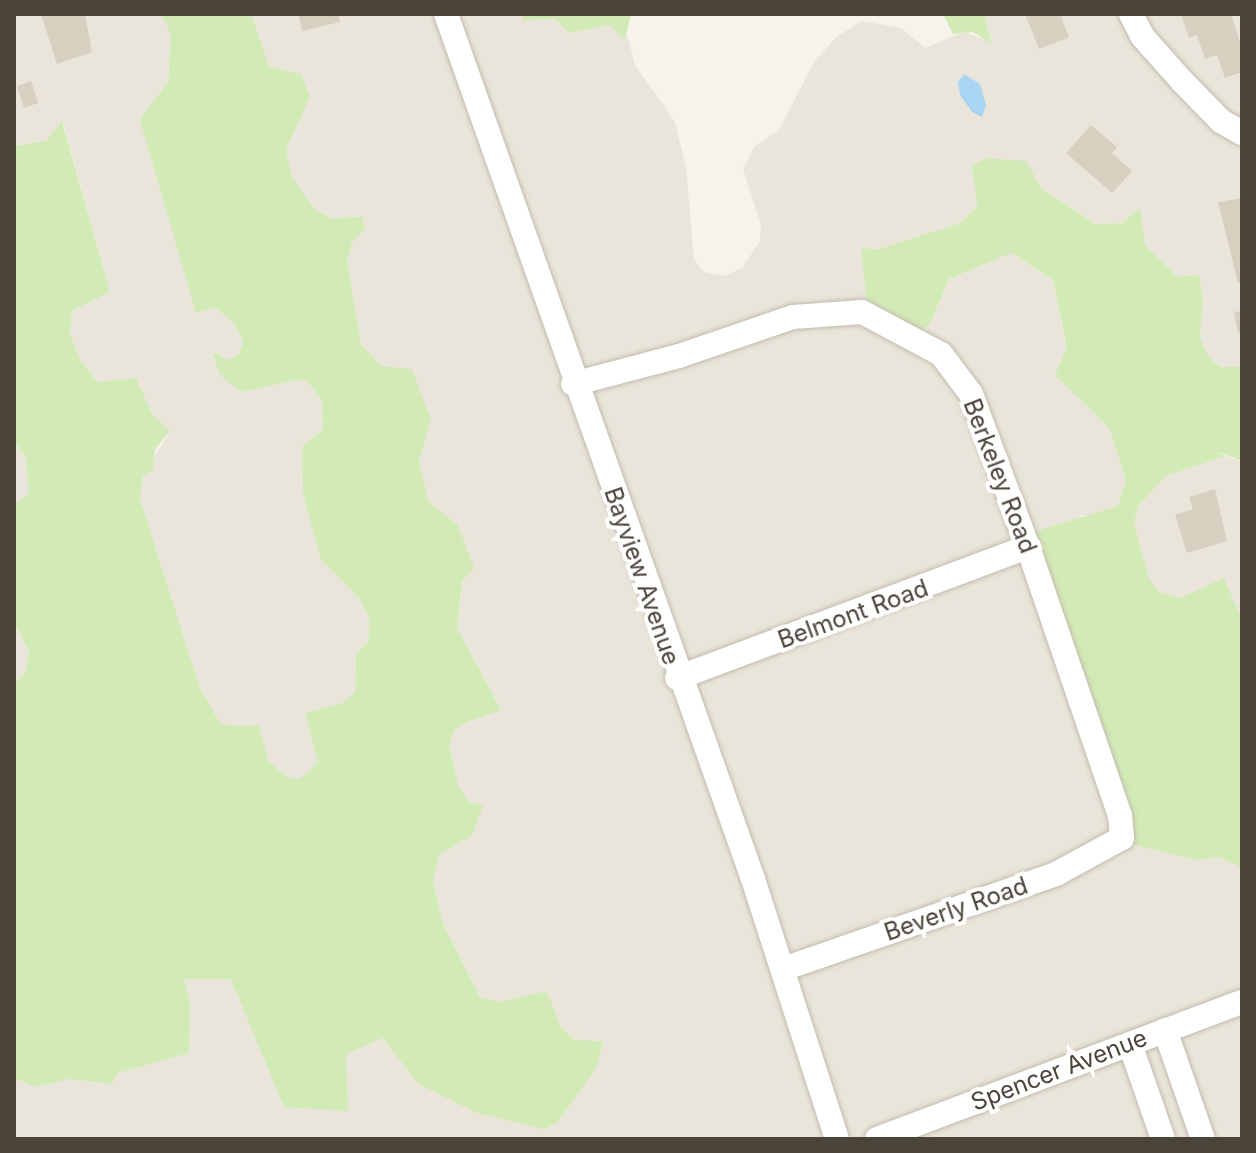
<!DOCTYPE html>
<html>
<head>
<meta charset="utf-8">
<style>
  body { margin:0 }
  #map { position:relative; width:1256px; height:1153px; overflow:hidden; background:#f6f3ec; font-family:Inter,sans-serif }
  div>[style] { position:absolute }
  [style*='--x'] { left:calc(var(--x)*1px); top:calc(var(--y)*1px); width:calc(var(--w)*1px); rotate:calc(var(--a)*1deg) }
  .residential>* { inset:0; background:#eae5da }
  .green>* { inset:0; background:#d2eab5 }
  .water>* { inset:0; background:#a9d4f2 }
  .building>* { inset:0; background:#d8cfc1 }
  .roads { filter:drop-shadow(0 0 2px #c2bbae) drop-shadow(0 0 2px #c2bbae) }
  .minor>* { height:24px; margin:-12px; padding:0 12px; transform-origin:12px; border-radius:12px; background:#fff }
  span { translate:-50% -50%; white-space:nowrap; text-align:center; line-height:1.15; -webkit-text-stroke:8px #fff; paint-order:stroke }
  .street-label { font-size:24px; color:#4b4439 }
  .frame { position:absolute; inset:0; border:16px solid #4b4439; pointer-events:none }
</style>
</head>
<body>
<div id="map">
  <div class="residential">
    <div style="clip-path:polygon(14px 14px,163px 15px,171px 35px,168px 82px,197px 313px,215px 307px,235px 324px,243px 342px,239px 354px,228px 361px,213px 352px,242px 392px,297px 380px,308px 382px,322px 400px,323px 429px,302px 447px,303px 494px,321px 560px,359px 598px,370px 621px,368px 641px,356px 654px,355px 692px,344px 703px,318px 761px,300px 780px,286px 777px,268px 760px,258px 726px,221px 726px,200px 688px,140px 499px,143px 476px,170px 431px,152px 414px,136px 378px,98px 382px,80px 360px,70px 334px,72px 311px,110px 292px,63px 122px,46px 141px,14px 146px)"></div>
    <div style="clip-path:polygon(251px 14px,523px 14px,523px 20px,555px 19px,568px 33px,610px 25px,628px 38px,635px 65px,675px 122px,686px 168px,694px 259px,704px 272px,724px 276px,742px 268px,760px 241px,761px 224px,743px 169px,755px 146px,779px 130px,813px 64px,836px 37px,862px 21px,901px 28px,925px 48px,964px 32px,992px 42px,984px 14px,1242px 14px,1242px 367px,1221px 367px,1208px 356px,1200px 337px,1203px 298px,1198px 276px,1178px 277px,1145px 245px,1139px 209px,1122px 223px,1096px 224px,1042px 189px,1026px 162px,987px 158px,977px 206px,960px 223px,880px 249px,862px 248px,931px 321px,949px 279px,1011px 253px,1053px 280px,1076px 396px,1110px 429px,1126px 481px,1118px 506px,1097px 517px,1080px 515px,1197px 860px,1219px 857px,1242px 868px,1242px 1139px,14px 1139px,14px 1078px,36px 1087px,69px 1079px,112px 1084px,117px 1073px,189px 1053px,190px 1004px,183px 979px,231px 979px,256px 1031px,345px 1054px,383px 1038px,417px 1083px,558px 1122px,596px 1068px,604px 1043px,573px 1039px,560px 1025px,547px 991px,501px 1002px,480px 997px,443px 924px,433px 883px,439px 854px,472px 836px,482px 805px,468px 801px,459px 787px,449px 747px,454px 730px,462px 724px,501px 710px,457px 628px,462px 581px,458px 525px,429px 502px,419px 462px,431px 420px,396px 371px,380px 366px,361px 344px,347px 260px,352px 243px,365px 228px,362px 216px,333px 219px,314px 209px,292px 177px,286px 149px,303px 104px,301px 74px,269px 66px)"></div>
    <div style="clip-path:polygon(14px 441px,26px 459px,29px 493px,14px 505px)"></div>
    <div style="clip-path:polygon(1226px 456px,1242px 462px,1242px 620px,1224px 579px,1180px 598px,1159px 592px,1149px 579px,1134px 522px,1139px 505px,1166px 476px)"></div>
    <div style="clip-path:polygon(14px 621px,29px 651px,26px 673px,14px 683px)"></div>
  </div>
  <div class="green">
    <div style="clip-path:polygon(162px 14px,251px 14px,269px 66px,301px 74px,310px 97px,286px 149px,292px 177px,314px 209px,333px 219px,362px 216px,365px 228px,352px 243px,347px 260px,361px 344px,381px 366px,412px 369px,431px 420px,419px 462px,429px 502px,458px 525px,474px 568px,462px 581px,457px 628px,501px 710px,462px 724px,454px 730px,449px 747px,459px 787px,468px 801px,483px 805px,472px 836px,439px 854px,433px 883px,443px 924px,480px 997px,501px 1002px,547px 991px,560px 1025px,573px 1039px,604px 1042px,596px 1068px,558px 1122px,544px 1129px,477px 1113px,417px 1083px,383px 1038px,346px 1054px,348px 1111px,284px 1107px,231px 979px,184px 979px,190px 1004px,189px 1053px,118px 1073px,112px 1084px,69px 1079px,36px 1087px,14px 1078px,14px 683px,26px 672px,29px 652px,14px 621px,14px 505px,29px 493px,26px 459px,14px 441px,14px 146px,46px 141px,62px 121px,110px 292px,72px 311px,70px 334px,80px 360px,98px 382px,136px 378px,152px 414px,170px 431px,155px 449px,153px 470px,143px 476px,140px 499px,200px 688px,221px 725px,259px 726px,268px 760px,286px 777px,300px 779px,318px 761px,305px 713px,343px 703px,355px 692px,356px 654px,368px 641px,370px 621px,359px 598px,321px 560px,303px 494px,302px 447px,323px 429px,322px 400px,308px 382px,297px 380px,242px 392px,220px 375px,212px 352px,228px 360px,239px 354px,243px 342px,235px 324px,215px 307px,196px 313px,140px 120px,168px 82px,171px 35px)"></div>
    <div style="clip-path:polygon(523px 14px,631px 14px,625px 40px,610px 25px,568px 33px,555px 19px,522px 20px)"></div>
    <div style="clip-path:polygon(943px 14px,984px 14px,992px 44px,973px 32px,953px 34px)"></div>
    <div style="clip-path:polygon(987px 158px,1026px 161px,1042px 189px,1096px 224px,1122px 223px,1140px 208px,1145px 245px,1178px 277px,1199px 275px,1203px 298px,1200px 337px,1208px 356px,1221px 367px,1242px 367px,1242px 461px,1210px 449px,1226px 456px,1166px 476px,1139px 505px,1134px 522px,1149px 579px,1159px 592px,1180px 598px,1224px 578px,1242px 620px,1242px 868px,1219px 857px,1197px 860px,1131px 844px,1021px 536px,1118px 506px,1126px 481px,1110px 429px,1055px 375px,1067px 348px,1053px 280px,1011px 253px,949px 279px,931px 321px,914px 340px,868px 314px,861px 248px,880px 249px,960px 223px,977px 206px,972px 165px)"></div>
  </div>
  <div class="water">
    <div style="clip-path:polygon(964px 74px,980px 84px,986px 105px,982px 117px,972px 112px,960px 95px,958px 82px)"></div>
  </div>
  <div class="building">
    <div style="clip-path:polygon(41px 14px,85px 14px,92px 52px,57px 64px)"></div>
    <div style="clip-path:polygon(298px 14px,338px 14px,340px 22px,302px 31px)"></div>
    <div style="clip-path:polygon(1025px 14px,1060px 14px,1069px 37px,1039px 49px)"></div>
    <div style="clip-path:polygon(1181px 14px,1231px 14px,1242px 49px,1242px 72px,1225px 78px,1217px 55px,1205px 59px,1197px 35px,1189px 38px)"></div>
    <div style="clip-path:polygon(31px 81px,38px 103px,24px 108px,17px 86px)"></div>
    <div style="clip-path:polygon(1091px 125px,1117px 147px,1112px 153px,1132px 171px,1112px 193px,1066px 153px)"></div>
    <div style="clip-path:polygon(1242px 198px,1242px 283px,1238px 283px,1218px 202px)"></div>
    <div style="clip-path:polygon(1242px 311px,1242px 332px,1238px 333px,1234px 312px)"></div>
    <div style="clip-path:polygon(1215px 489px,1227px 541px,1187px 553px,1175px 515px,1193px 509px,1189px 497px)"></div>
  </div>
  <div class="roads">
    <div class="minor">
      <div style="--x:446;--y:14;--w:918;--a:70.46"></div>
      <div style="--x:753;--y:879;--w:273;--a:72.1"></div>
      <div style="--x:1131;--y:14;--w:25;--a:63"></div>
      <div style="--x:1142;--y:36;--w:59;--a:48.4"></div>
      <div style="--x:1181;--y:80;--w:57;--a:45.7"></div>
      <div style="--x:1221;--y:121;--w:24;--a:30"></div>
      <div style="--x:573;--y:384;--w:110;--a:-14.8"></div>
      <div style="--x:679;--y:356;--w:120;--a:-18.9"></div>
      <div style="--x:793;--y:317;--w:69;--a:-4.1"></div>
      <div style="--x:862;--y:312;--w:89;--a:28"></div>
      <div style="--x:941;--y:354;--w:50;--a:53.1"></div>
      <div style="--x:971;--y:394;--w:163;--a:69.6"></div>
      <div style="--x:1028;--y:547;--w:283;--a:71.1"></div>
      <div style="--x:1120;--y:815;--w:23;--a:85"></div>
      <div style="--x:1122;--y:838;--w:75;--a:151.4"></div>
      <div style="--x:1056;--y:874;--w:289;--a:160.8"></div>
      <div style="--x:677;--y:678;--w:375;--a:-20.5"></div>
      <div style="--x:1165;--y:1030;--w:115;--a:70.8"></div>
      <div style="--x:1130;--y:1044;--w:101;--a:70.8"></div>
      <div style="--x:877;--y:1139;--w:390;--a:-20.6"></div>
    </div>
  </div>
  <div class="street-label">
    <span style="left:1000px;top:476px;rotate:69deg">Berkeley Road</span>
    <span style="left:642px;top:576px;rotate:71deg">Bayview Avenue</span>
    <span style="left:853px;top:614px;rotate:-20deg">Belmont Road</span>
    <span style="left:956px;top:909px;rotate:-19deg">Beverly Road</span>
    <span style="left:1059px;top:1070px;rotate:-21deg">Spencer Avenue</span>
  </div>
  <div class="frame"></div>
</div>
</body>
</html>
